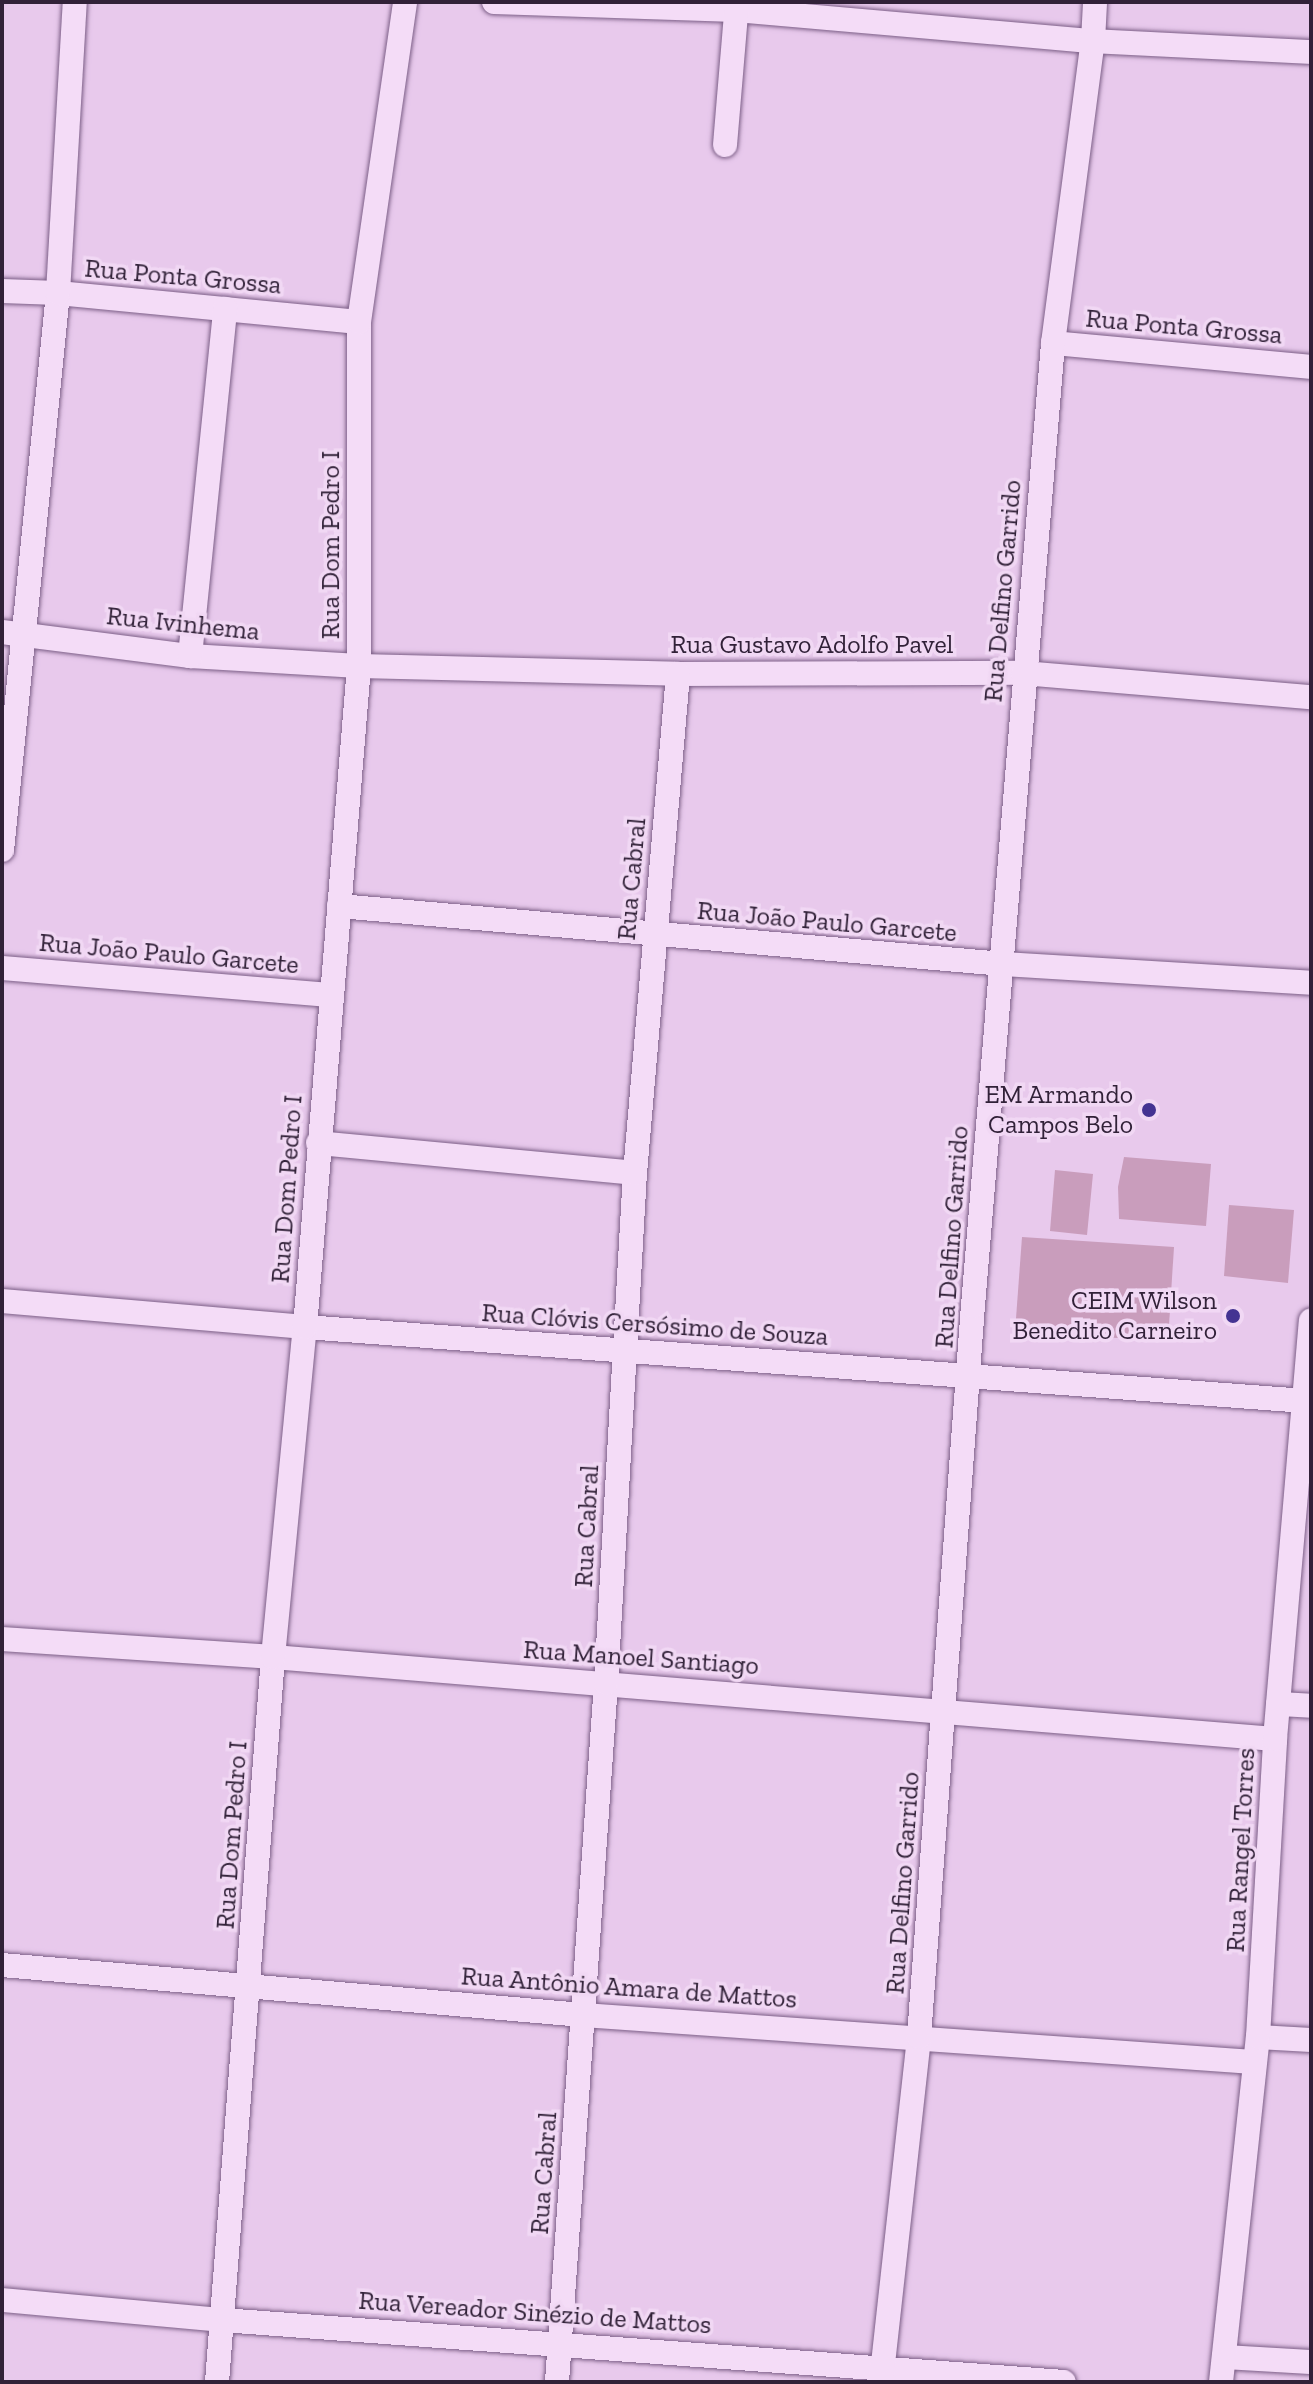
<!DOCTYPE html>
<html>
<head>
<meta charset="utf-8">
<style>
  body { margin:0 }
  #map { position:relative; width:1313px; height:2384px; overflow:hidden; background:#e8c9ec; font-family:"Zilla Slab",serif }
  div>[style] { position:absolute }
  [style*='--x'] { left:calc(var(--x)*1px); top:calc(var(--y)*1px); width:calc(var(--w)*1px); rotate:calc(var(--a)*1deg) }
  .green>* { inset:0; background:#c99dbc }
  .roads { filter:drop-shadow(0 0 2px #7c5f87) drop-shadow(0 0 2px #7c5f87) }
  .minor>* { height:24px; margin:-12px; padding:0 12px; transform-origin:12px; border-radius:12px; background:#f4dcf7 }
  .dots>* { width:22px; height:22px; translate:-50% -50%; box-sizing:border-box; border:4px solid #f1d8f4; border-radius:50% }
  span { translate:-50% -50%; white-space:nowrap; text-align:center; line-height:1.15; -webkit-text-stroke:7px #f1d8f4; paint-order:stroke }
  .street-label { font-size:26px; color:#312138 }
  .poi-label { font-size:26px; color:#312138 }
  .right { translate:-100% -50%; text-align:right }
  .frame { position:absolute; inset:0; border:4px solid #312138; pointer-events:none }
</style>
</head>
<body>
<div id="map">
  <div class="green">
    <div style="clip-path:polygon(1124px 1157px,1211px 1164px,1206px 1226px,1119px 1219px,1118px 1187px)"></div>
    <div style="clip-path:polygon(1055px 1170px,1093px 1174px,1087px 1235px,1050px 1231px)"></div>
    <div style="clip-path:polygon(1229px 1205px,1294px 1210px,1288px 1283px,1224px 1276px)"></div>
    <div style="clip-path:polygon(1022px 1237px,1174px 1247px,1168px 1341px,1015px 1332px)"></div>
  </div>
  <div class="roads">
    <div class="minor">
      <div style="--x:494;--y:2;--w:242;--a:1.9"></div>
      <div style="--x:736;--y:10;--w:358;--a:5"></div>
      <div style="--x:1093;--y:41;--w:218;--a:2.9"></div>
      <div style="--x:725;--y:145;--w:144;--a:-85.2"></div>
      <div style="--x:2;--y:291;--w:56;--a:2"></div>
      <div style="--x:58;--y:293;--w:302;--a:5.5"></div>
      <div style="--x:1053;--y:343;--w:259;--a:5.3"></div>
      <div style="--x:2;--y:632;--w:190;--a:7.3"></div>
      <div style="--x:190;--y:656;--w:169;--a:3.4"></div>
      <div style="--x:359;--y:666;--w:319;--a:1.4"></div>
      <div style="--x:678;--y:674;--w:345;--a:-0.2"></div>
      <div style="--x:1023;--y:673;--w:289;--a:4.8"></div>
      <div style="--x:190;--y:656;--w:349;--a:-84.2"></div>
      <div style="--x:2;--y:850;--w:560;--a:-84.26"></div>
      <div style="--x:58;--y:293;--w:291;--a:-86.7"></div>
      <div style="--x:339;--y:906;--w:667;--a:4.99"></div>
      <div style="--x:1003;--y:964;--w:309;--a:3.5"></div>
      <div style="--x:2;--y:968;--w:329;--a:4.7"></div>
      <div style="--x:318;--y:1143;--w:318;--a:5.4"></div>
      <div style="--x:2;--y:1301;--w:304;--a:4.9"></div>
      <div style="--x:305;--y:1327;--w:1003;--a:4.23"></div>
      <div style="--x:2;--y:1639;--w:272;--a:3.8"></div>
      <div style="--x:273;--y:1657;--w:1005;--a:4.68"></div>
      <div style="--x:1278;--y:1704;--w:33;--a:3"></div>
      <div style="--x:2;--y:1965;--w:583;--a:4.92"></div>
      <div style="--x:583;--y:2015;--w:672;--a:4.01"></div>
      <div style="--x:1258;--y:2037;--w:53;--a:3.2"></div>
      <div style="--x:2;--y:2300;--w:221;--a:5.2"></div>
      <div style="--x:222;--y:2320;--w:844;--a:4.21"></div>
      <div style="--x:1224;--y:2357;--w:87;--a:3.3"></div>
      <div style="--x:217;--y:2382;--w:727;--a:-85.58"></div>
      <div style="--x:273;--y:1657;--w:332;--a:-84.5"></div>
      <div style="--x:305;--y:1327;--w:663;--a:-85.33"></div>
      <div style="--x:359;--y:666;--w:344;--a:-90"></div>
      <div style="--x:359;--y:322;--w:323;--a:-81.8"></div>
      <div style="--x:557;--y:2382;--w:701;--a:-85.99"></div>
      <div style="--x:606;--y:1683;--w:511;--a:-86.75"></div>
      <div style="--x:635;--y:1173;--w:501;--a:-85.07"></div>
      <div style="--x:881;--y:2382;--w:347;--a:-83.7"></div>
      <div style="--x:919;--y:2037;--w:733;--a:-85.78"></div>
      <div style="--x:973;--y:1306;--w:966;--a:-85.25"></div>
      <div style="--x:1053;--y:343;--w:305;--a:-82.5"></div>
      <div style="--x:1093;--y:41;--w:39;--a:-87"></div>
      <div style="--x:1221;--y:2382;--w:347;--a:-83.9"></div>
      <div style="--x:1258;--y:2037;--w:298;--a:-86.7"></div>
      <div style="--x:1275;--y:1739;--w:420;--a:-85.1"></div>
    </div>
  </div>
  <div class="dots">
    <div style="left:1149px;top:1110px;background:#443392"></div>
    <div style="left:1233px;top:1316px;background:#443392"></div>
  </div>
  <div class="street-label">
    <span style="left:183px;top:277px;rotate:5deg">Rua Ponta Grossa</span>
    <span style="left:1184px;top:327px;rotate:5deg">Rua Ponta Grossa</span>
    <span style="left:331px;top:545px;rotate:-90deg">Rua Dom Pedro I</span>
    <span style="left:1003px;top:591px;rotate:-85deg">Rua Delfino Garrido</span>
    <span style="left:183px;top:624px;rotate:6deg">Rua Ivinhema</span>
    <span style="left:812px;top:645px">Rua Gustavo Adolfo Pavel</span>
    <span style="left:632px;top:879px;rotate:-85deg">Rua Cabral</span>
    <span style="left:827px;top:922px;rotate:5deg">Rua João Paulo Garcete</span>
    <span style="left:169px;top:954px;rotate:5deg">Rua João Paulo Garcete</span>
    <span style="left:287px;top:1189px;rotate:-86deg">Rua Dom Pedro I</span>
    <span style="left:952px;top:1237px;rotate:-86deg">Rua Delfino Garrido</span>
    <span style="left:655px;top:1325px;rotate:4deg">Rua Clóvis Cersósimo de Souza</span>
    <span style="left:587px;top:1526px;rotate:-87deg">Rua Cabral</span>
    <span style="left:641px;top:1658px;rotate:4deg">Rua Manoel Santiago</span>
    <span style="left:232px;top:1835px;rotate:-86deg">Rua Dom Pedro I</span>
    <span style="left:1241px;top:1850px;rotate:-87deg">Rua Rangel Torres</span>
    <span style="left:903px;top:1883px;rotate:-86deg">Rua Delfino Garrido</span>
    <span style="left:629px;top:1988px;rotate:4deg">Rua Antônio Amara de Mattos</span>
    <span style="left:544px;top:2173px;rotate:-86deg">Rua Cabral</span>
    <span style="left:535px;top:2313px;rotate:4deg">Rua Vereador Sinézio de Mattos</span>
  </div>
  <div class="poi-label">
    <span class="right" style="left:1133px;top:1110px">EM Armando<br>Campos Belo</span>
    <span class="right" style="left:1217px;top:1316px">CEIM Wilson<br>Benedito Carneiro</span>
  </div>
  <div class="frame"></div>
</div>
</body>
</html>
